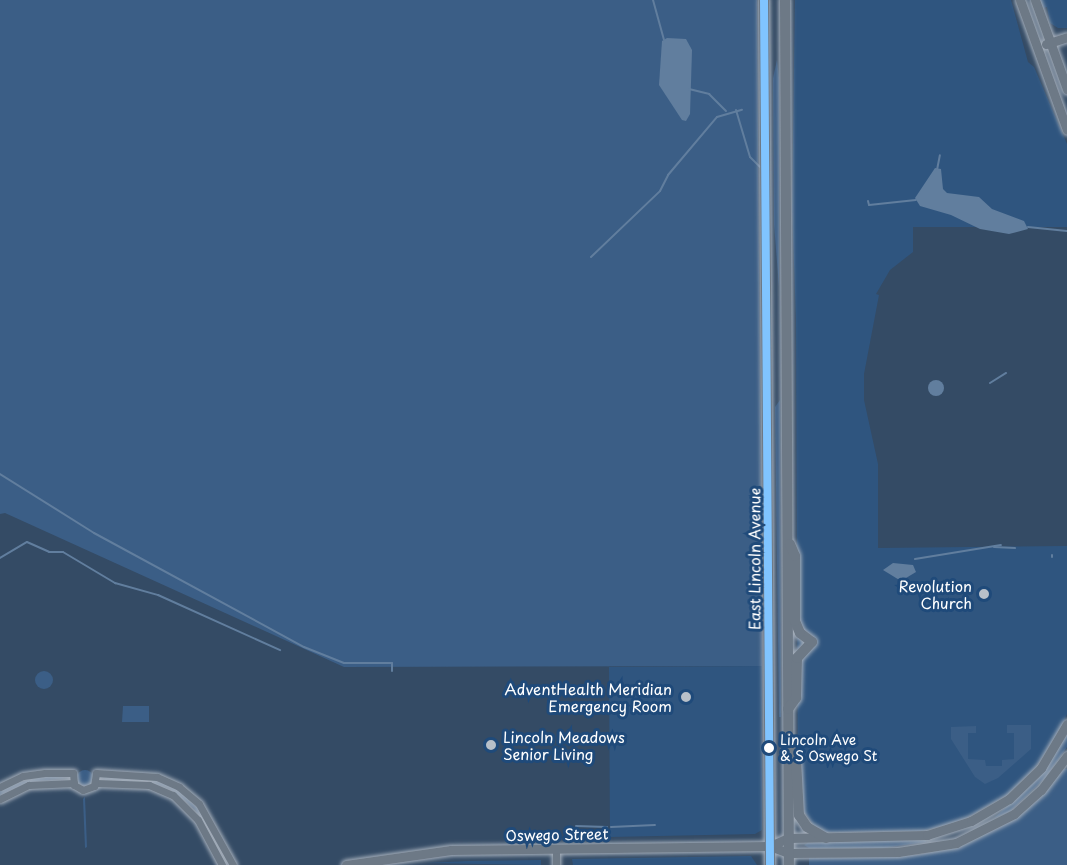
<!DOCTYPE html>
<html>
<head>
<meta charset="utf-8">
<style>
  body { margin:0 }
  #map { position:relative; width:1067px; height:865px; overflow:hidden; background:#344b65; font-family:"Playpen Sans",sans-serif }
  div>[style] { position:absolute }
  [style*='--x'] { left:calc(var(--x)*1px); top:calc(var(--y)*1px); width:calc(var(--w)*1px); rotate:calc(var(--a)*1deg) }
  .built>* { inset:0; background:#2f557f }
  .green>* { inset:0; background:#3b5e86 }
  .round { border-radius:50% }
  .water>* { inset:0; background:#617e9e }
  .stream>* { height:2px; margin:-1px; padding:0 1px; transform-origin:1px; border-radius:1px; background:#617e9e }
  .roads { filter:drop-shadow(0 0 2px #a4aeba) drop-shadow(0 0 2px #a4aeba) }
  .street>* { height:7px; margin:-3.5px; padding:0 3.5px; transform-origin:3.5px; border-radius:3.5px; background:#6d7986 }
  .secondary>* { height:9px; margin:-4.5px; padding:0 4.5px; transform-origin:4.5px; border-radius:4.5px; background:#6d7986 }
  .primary>* { height:10px; margin:-5px; padding:0 5px; transform-origin:5px; border-radius:5px; background:#6d7986 }
  .bus-1>* { height:8px; margin:-4px; padding:0 4px; transform-origin:4px; border-radius:4px; background:#80c4ff }
  .dots>* { width:16px; height:16px; translate:-50% -50%; box-sizing:border-box; border:3px solid #1f4a7a; border-radius:50% }
  span { translate:-50% -50%; white-space:nowrap; text-align:center; line-height:1.15; -webkit-text-stroke:6px #1f4a7a; paint-order:stroke }
  .bus-label { font-size:14px; color:#fff }
  .left { translate:0 -50%; text-align:left }
  .street-label { font-size:15px; color:#fff }
  .poi-label { font-size:15px; color:#fff }
  .right { translate:-100% -50%; text-align:right }
</style>
</head>
<body>
<div id="map">
  <div class="built">
    <div style="clip-path:polygon(795px 0,1011px 0,1028px 62px,1034px 67px,1067px 144px,1067px 227px,913px 227px,913px 252px,890px 270px,876px 294px,879px 295px,864px 374px,864px 400px,878px 464px,878px 548px,1067px 546px,1067px 714px,1060px 730px,1035px 768px,1007px 795px,959px 822px,921px 831px,825px 832px,817px 830px,798px 803px,796px 320px,792px 209px)"></div>
    <div style="clip-path:polygon(1040px 0,1067px 0,1067px 28px,1058px 28px,1050px 23px,1047px 7px,1043px 8px)"></div>
    <div style="clip-path:polygon(762px 666px,762px 830px,755px 834px,610px 837px,609px 667px)"></div>
    <div style="clip-path:polygon(751px 856px,757px 865px,573px 865px,572px 859px)"></div>
    <div style="clip-path:polygon(541px 860px,541px 865px,426px 863px,468px 861px)"></div>
  </div>
  <div class="green">
    <div style="clip-path:polygon(0 0,757px 0,762px 666px,344px 667px,5px 513px,0 514px)"></div>
    <div style="clip-path:polygon(777px 60px,779px 78px,779px 287px,774px 224px,773px 78px)"></div>
    <div style="clip-path:polygon(780px 400px,781px 717px,779px 717px,775px 407px)"></div>
    <div class="round" style="left:35px;top:671px;width:18px;height:18px"></div>
    <div style="clip-path:polygon(123px 706px,149px 706px,149px 722px,122px 722px)"></div>
    <div style="clip-path:polygon(1007px 725px,1031px 725px,1031px 749px,998px 778px,985px 784px,975px 777px,951px 739px,951px 727px,976px 726px,976px 733px,968px 733px,968px 759px,985px 760px,986px 766px,1002px 766px,1002px 760px,1014px 759px,1014px 733px,1007px 733px)"></div>
    <div style="clip-path:polygon(1067px 735px,1067px 747px,1045px 778px,1009px 812px,994px 818px,1039px 777px)"></div>
    <div style="clip-path:polygon(1064px 769px,1067px 769px,1067px 865px,809px 865px,809px 857px,918px 855px,964px 845px,1014px 819px,1039px 798px)"></div>
    <div class="round" style="left:77px;top:770px;width:16px;height:16px"></div>
    <div style="clip-path:polygon(46px 776px,66px 778px,28px 782px,0 795px,0 790px,10px 785px)"></div>
    <div style="clip-path:polygon(106px 776px,156px 780px,177px 789px,200px 811px,213px 835px,194px 808px,169px 788px,145px 781px,105px 780px)"></div>
    <div style="clip-path:polygon(85px 797px,87px 847px,85px 848px,83px 799px)"></div>
    <div style="clip-path:polygon(926px 839px,926px 842px,883px 848px,809px 848px,804px 845px,809px 842px)"></div>
  </div>
  <div class="water">
    <div style="clip-path:polygon(667px 38px,686px 39px,692px 50px,690px 114px,686px 121px,682px 120px,659px 85px,662px 41px)"></div>
    <div style="clip-path:polygon(935px 168px,941px 169px,943px 189px,947px 193px,979px 197px,992px 209px,1024px 221px,1028px 229px,1009px 234px,980px 229px,951px 215px,920px 206px,915px 198px)"></div>
    <div class="round" style="left:928px;top:380px;width:16px;height:16px"></div>
    <div style="clip-path:polygon(893px 563px,913px 565px,916px 572px,901px 581px,883px 570px)"></div>
  </div>
  <div class="stream">
    <div style="--x:653;--y:0;--w:41;--a:74.6"></div>
    <div style="--x:689;--y:89;--w:21;--a:14"></div>
    <div style="--x:709;--y:94;--w:24;--a:45"></div>
    <div style="--x:736;--y:110;--w:49;--a:73.4"></div>
    <div style="--x:750;--y:157;--w:14;--a:45"></div>
    <div style="--x:937;--y:170;--w:15;--a:-79"></div>
    <div style="--x:868;--y:201;--w:4;--a:76"></div>
    <div style="--x:869;--y:205;--w:47;--a:-6.1"></div>
    <div style="--x:1028;--y:227;--w:39;--a:6"></div>
    <div style="--x:591;--y:257;--w:95;--a:-43.7"></div>
    <div style="--x:660;--y:191;--w:18;--a:-63"></div>
    <div style="--x:668;--y:175;--w:76;--a:-49.8"></div>
    <div style="--x:717;--y:117;--w:26;--a:-16"></div>
    <div style="--x:990;--y:383;--w:19;--a:-32"></div>
    <div style="--x:0;--y:474;--w:111;--a:32.1"></div>
    <div style="--x:94;--y:533;--w:239;--a:28.5"></div>
    <div style="--x:304;--y:647;--w:43;--a:21.8"></div>
    <div style="--x:344;--y:663;--w:48;--a:0"></div>
    <div style="--x:392;--y:663;--w:8;--a:90"></div>
    <div style="--x:994;--y:547;--w:21;--a:3"></div>
    <div style="--x:1052;--y:555;--w:2;--a:90"></div>
    <div style="--x:0;--y:558;--w:31;--a:-31"></div>
    <div style="--x:27;--y:542;--w:24;--a:24"></div>
    <div style="--x:49;--y:552;--w:14;--a:0"></div>
    <div style="--x:63;--y:552;--w:61;--a:30.8"></div>
    <div style="--x:115;--y:583;--w:45;--a:15.6"></div>
    <div style="--x:158;--y:595;--w:134;--a:24.3"></div>
    <div style="--x:915;--y:559;--w:87;--a:-9.2"></div>
    <div style="--x:576;--y:826;--w:31;--a:2"></div>
    <div style="--x:611;--y:827;--w:44;--a:-2.6"></div>
  </div>
  <div class="roads">
    <div class="street">
      <div style="--x:96;--y:783;--w:53;--a:2.2"></div>
      <div style="--x:149;--y:785;--w:26;--a:23"></div>
      <div style="--x:173;--y:795;--w:35;--a:45"></div>
      <div style="--x:198;--y:820;--w:51;--a:61.9"></div>
      <div style="--x:0;--y:787;--w:25;--a:-26"></div>
      <div style="--x:23;--y:776;--w:22;--a:-8"></div>
      <div style="--x:45;--y:773;--w:28;--a:0"></div>
      <div style="--x:73;--y:773;--w:12;--a:85"></div>
      <div style="--x:74;--y:785;--w:10;--a:29"></div>
      <div style="--x:83;--y:790;--w:12;--a:-20"></div>
      <div style="--x:94;--y:786;--w:13;--a:-81"></div>
      <div style="--x:96;--y:773;--w:61;--a:3.8"></div>
      <div style="--x:157;--y:777;--w:24;--a:24"></div>
      <div style="--x:179;--y:787;--w:26;--a:40"></div>
      <div style="--x:199;--y:804;--w:70;--a:60.9"></div>
      <div style="--x:0;--y:799;--w:32;--a:-26"></div>
      <div style="--x:29;--y:785;--w:45;--a:-2.5"></div>
      <div style="--x:556;--y:849;--w:16;--a:90"></div>
    </div>
    <div class="secondary">
      <div style="--x:1020;--y:0;--w:138;--a:70.1"></div>
      <div style="--x:1035;--y:0;--w:95;--a:70.2"></div>
      <div style="--x:1046;--y:44;--w:22;--a:-18"></div>
      <div style="--x:770;--y:846;--w:19;--a:21"></div>
      <div style="--x:788;--y:853;--w:110;--a:-0.5"></div>
      <div style="--x:898;--y:852;--w:59;--a:-8.8"></div>
      <div style="--x:956;--y:843;--w:65;--a:-26.6"></div>
      <div style="--x:1014;--y:814;--w:36;--a:-42"></div>
      <div style="--x:1041;--y:790;--w:43;--a:-52.6"></div>
      <div style="--x:346;--y:865;--w:106;--a:-8.1"></div>
      <div style="--x:451;--y:850;--w:319;--a:-0.7"></div>
      <div style="--x:770;--y:846;--w:20;--a:-24"></div>
      <div style="--x:788;--y:838;--w:139;--a:-1.2"></div>
      <div style="--x:927;--y:835;--w:46;--a:-17.7"></div>
      <div style="--x:971;--y:821;--w:44;--a:-30.1"></div>
      <div style="--x:1009;--y:799;--w:45;--a:-44.1"></div>
      <div style="--x:1041;--y:768;--w:51;--a:-59.4"></div>
    </div>
    <div class="primary">
      <div style="--x:764;--y:0;--w:865;--a:89.6"></div>
      <div style="--x:785;--y:0;--w:865;--a:89.74"></div>
      <div style="--x:788;--y:709;--w:14;--a:-54"></div>
      <div style="--x:796;--y:698;--w:40;--a:-88.6"></div>
      <div style="--x:797;--y:658;--w:22;--a:-47"></div>
      <div style="--x:812;--y:642;--w:15;--a:-143"></div>
      <div style="--x:800;--y:633;--w:13;--a:-113"></div>
      <div style="--x:795;--y:621;--w:65;--a:-90"></div>
      <div style="--x:795;--y:556;--w:13;--a:-113"></div>
      <div style="--x:790;--y:745;--w:16;--a:68"></div>
      <div style="--x:796;--y:760;--w:55;--a:86.9"></div>
      <div style="--x:799;--y:815;--w:14;--a:56"></div>
      <div style="--x:807;--y:827;--w:22;--a:30"></div>
    </div>
  </div>
  <div class="bus-1">
    <div style="--x:764;--y:0;--w:865;--a:89.6"></div>
  </div>
  <div class="dots">
    <div style="left:984px;top:594px;background:#b8c0c9"></div>
    <div style="left:686px;top:697px;background:#b8c0c9"></div>
    <div style="left:491px;top:745px;background:#b8c0c9"></div>
    <div style="left:769px;top:748px;background:#fff"></div>
  </div>
  <div class="bus-label">
    <span class="left" style="left:780px;top:748px">Lincoln Ave<br>&amp; S Oswego St</span>
  </div>
  <div class="street-label">
    <span style="left:754px;top:559px;rotate:-90deg">East Lincoln Avenue</span>
    <span style="left:557px;top:834px;rotate:-1deg">Oswego Street</span>
  </div>
  <div class="poi-label">
    <span class="right" style="left:972px;top:594px">Revolution<br>Church</span>
    <span class="right" style="left:672px;top:697px">AdventHealth Meridian<br>Emergency Room</span>
    <span class="left" style="left:503px;top:745px">Lincoln Meadows<br>Senior Living</span>
  </div>
</div>
</body>
</html>
